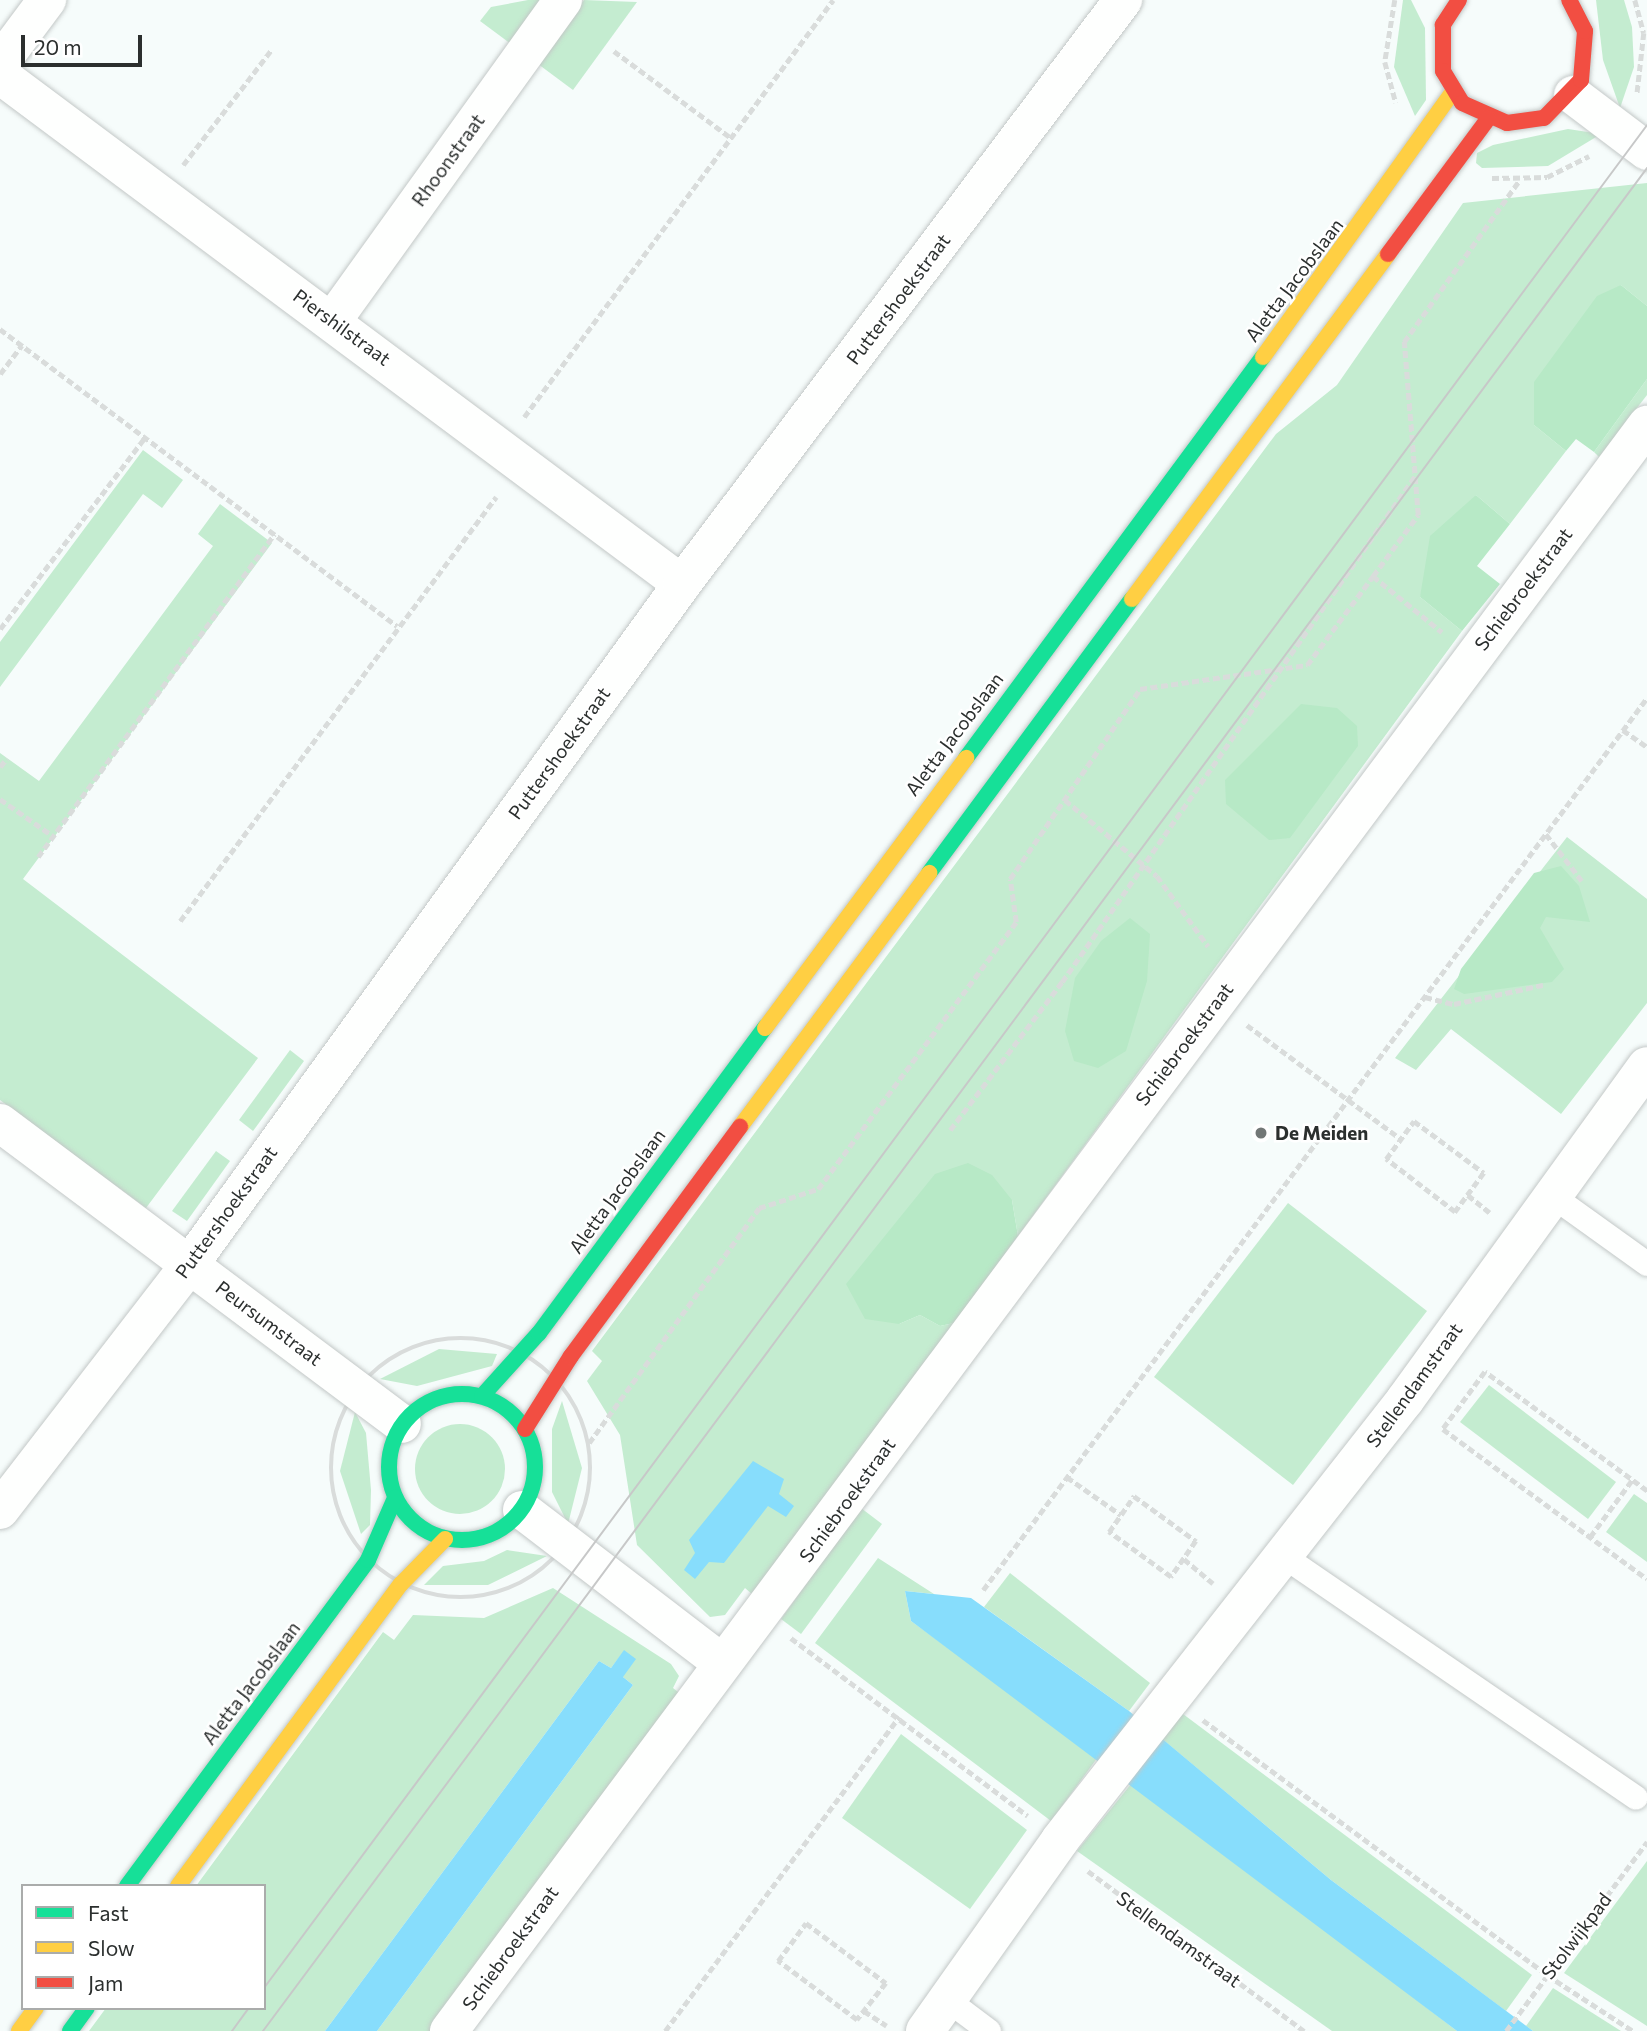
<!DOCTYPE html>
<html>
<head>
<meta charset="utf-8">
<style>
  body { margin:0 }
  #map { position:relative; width:1647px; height:2031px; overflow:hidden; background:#f6fcfb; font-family:Commissioner,sans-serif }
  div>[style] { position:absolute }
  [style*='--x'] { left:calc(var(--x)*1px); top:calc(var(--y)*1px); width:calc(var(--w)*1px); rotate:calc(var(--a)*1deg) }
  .green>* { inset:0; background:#c4ecd0 }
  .round { border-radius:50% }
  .forest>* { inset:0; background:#b7e9c6 }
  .water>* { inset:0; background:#87ddfc }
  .path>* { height:4.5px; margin-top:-2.25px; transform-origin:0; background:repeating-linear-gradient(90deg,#d9dcdb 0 7px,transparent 0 10.5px) }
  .path>.ring { margin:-2.25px; padding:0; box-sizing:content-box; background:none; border:4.5px solid #d9dcdb; border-radius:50% }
  .roads { filter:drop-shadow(0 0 2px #c3c8c7) drop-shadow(0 0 2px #c3c8c7) }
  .lane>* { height:24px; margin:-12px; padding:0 12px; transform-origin:12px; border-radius:12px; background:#fefffe }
  .street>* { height:38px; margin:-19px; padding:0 19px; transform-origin:19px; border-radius:19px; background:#fefffe }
  .fast>* { height:16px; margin:-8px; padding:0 8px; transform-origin:8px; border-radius:8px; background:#16e098 }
  .fast>.ring { margin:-8px; padding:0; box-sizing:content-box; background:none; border:16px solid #16e098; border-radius:50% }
  .slow>* { height:16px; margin:-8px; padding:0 8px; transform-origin:8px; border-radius:8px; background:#ffcf43 }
  .jam>* { height:16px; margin:-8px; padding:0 8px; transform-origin:8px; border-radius:8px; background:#f24e42 }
  .tram>* { height:2px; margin:-1px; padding:0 1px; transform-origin:1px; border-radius:1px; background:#c7c8c8 }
  .dots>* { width:19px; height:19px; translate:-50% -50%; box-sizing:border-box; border:4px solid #fff; border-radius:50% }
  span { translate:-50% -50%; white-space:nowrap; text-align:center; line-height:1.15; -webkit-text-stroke:5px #fff; paint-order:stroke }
  .street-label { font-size:19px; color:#2b2f2e }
  .poi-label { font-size:19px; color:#2b2f2e; font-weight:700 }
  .left { translate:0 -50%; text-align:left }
  .legend { position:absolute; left:21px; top:1884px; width:245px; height:126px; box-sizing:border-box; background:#fff; border:2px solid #aaacab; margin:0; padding:9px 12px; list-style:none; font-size:21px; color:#2b2f2e }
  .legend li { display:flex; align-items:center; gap:14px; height:35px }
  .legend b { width:35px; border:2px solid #aaacab }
  .scale { position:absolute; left:21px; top:35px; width:121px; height:32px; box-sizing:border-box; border:4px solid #2b2f2e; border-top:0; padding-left:9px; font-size:21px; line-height:24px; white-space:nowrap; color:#2b2f2e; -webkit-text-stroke:5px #fff; paint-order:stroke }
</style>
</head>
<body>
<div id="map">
  <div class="green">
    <div style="clip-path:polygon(528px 0,551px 0,515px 47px,480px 21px,491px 7px)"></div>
    <div style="clip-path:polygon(584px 0,637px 2px,573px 90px,538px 64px)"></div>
    <div style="clip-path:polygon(1403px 0,1411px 0,1425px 28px,1426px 100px,1415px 116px,1394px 67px)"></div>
    <div style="clip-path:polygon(1596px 0,1624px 0,1632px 27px,1634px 67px,1620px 108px,1603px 60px)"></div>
    <div style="clip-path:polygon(1568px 129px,1601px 134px,1548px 166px,1482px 168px,1476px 163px,1477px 153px,1493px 145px)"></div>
    <div style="clip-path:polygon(1647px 183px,1647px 306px,1621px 285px,1534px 425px,1566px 451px,1510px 524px,1476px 495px,1420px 597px,1462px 631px,1018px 1236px,1012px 1200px,899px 1324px,920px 1315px,940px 1326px,954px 1323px,753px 1595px,745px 1588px,725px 1615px,710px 1617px,637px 1545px,620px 1435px,587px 1381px,602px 1361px,592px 1351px,1276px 434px,1337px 385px,1463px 203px)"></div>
    <div style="clip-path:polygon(1647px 379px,1647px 395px,1599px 457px,1594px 452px)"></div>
    <div style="clip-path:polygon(143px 450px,183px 480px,162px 508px,143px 494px,0 687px,0 642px)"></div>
    <div style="clip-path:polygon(220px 504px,272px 543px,23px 879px,258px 1058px,146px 1208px,0 1100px,0 753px,39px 781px,213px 546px,198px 534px)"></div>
    <div style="clip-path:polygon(1567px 837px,1647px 899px,1647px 1003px,1561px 1114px,1451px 1029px,1416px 1070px,1395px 1058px)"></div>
    <div style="clip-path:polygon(290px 1050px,304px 1061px,253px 1131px,239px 1120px)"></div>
    <div style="clip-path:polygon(216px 1151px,230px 1161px,187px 1221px,172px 1211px)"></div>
    <div style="clip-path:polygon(1288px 1203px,1427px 1311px,1293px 1485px,1154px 1377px)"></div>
    <div style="clip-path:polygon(439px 1349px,497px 1354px,492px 1366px,417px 1386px,380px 1379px)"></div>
    <div style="clip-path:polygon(1489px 1385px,1616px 1482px,1588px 1519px,1460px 1422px)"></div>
    <div style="clip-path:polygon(562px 1401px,582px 1468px,568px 1524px,552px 1492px,552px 1429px)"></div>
    <div style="clip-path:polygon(355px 1412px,366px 1433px,371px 1490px,370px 1525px,361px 1534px,340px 1471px)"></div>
    <div class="round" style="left:415px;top:1424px;width:90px;height:90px"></div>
    <div style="clip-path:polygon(1634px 1494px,1647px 1503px,1647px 1562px,1606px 1532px)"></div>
    <div style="clip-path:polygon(861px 1508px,882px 1524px,801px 1634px,781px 1619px)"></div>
    <div style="clip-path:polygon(507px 1550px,547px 1556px,488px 1585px,424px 1585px,443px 1566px,484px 1561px)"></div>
    <div style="clip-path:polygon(878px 1558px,934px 1594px,905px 1591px,911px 1621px,1098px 1757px,1051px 1821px,815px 1643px)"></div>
    <div style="clip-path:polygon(1010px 1573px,1150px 1683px,1129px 1711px,984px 1607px)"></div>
    <div style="clip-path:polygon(553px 1588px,671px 1664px,679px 1676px,673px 1688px,683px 1696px,435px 2031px,377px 2031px,633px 1685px,623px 1677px,624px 1651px,611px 1668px,599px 1661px,325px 2031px,89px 2031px,106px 2008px,264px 2008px,264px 1886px,196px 1886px,383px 1632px,394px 1640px,413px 1615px,484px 1618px)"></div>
    <div style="clip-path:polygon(1179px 1711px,1532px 1975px,1506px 2011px,1331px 1880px,1161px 1738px)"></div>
    <div style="clip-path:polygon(901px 1734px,1027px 1830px,970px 1909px,842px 1818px)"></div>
    <div style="clip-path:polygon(1131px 1784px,1174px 1813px,1457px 2031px,1332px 2031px,1077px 1851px)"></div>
    <div style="clip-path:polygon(1647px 1861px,1647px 2026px,1564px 1973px)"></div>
    <div style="clip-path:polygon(1553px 1988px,1621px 2031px,1533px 2031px,1526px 2026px)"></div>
  </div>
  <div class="forest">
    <div style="clip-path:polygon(1621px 285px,1647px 306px,1647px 379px,1594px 452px,1576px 439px,1566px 451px,1534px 425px,1534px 382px,1597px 296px)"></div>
    <div style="clip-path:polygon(1476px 495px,1510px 524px,1477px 566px,1500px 584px,1462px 631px,1420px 597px,1430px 536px)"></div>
    <div style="clip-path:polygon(1301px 704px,1337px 708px,1357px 726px,1358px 746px,1290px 838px,1269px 840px,1226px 804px,1225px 780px)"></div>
    <div style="clip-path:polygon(1561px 866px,1579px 886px,1590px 922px,1546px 917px,1540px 928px,1564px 969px,1552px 982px,1464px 994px,1454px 989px,1461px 969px,1534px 873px)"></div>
    <div style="clip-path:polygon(1130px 918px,1150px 934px,1147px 981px,1126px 1051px,1098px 1068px,1074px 1061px,1065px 1031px,1075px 978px,1101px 941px)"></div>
    <div style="clip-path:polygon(968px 1163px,992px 1175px,1012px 1200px,1018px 1236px,954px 1323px,940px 1326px,920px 1315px,899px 1324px,865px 1319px,846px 1284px,935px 1174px)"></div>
  </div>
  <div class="water">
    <div style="clip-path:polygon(753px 1461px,784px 1479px,779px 1494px,794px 1506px,786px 1517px,768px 1506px,724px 1563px,709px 1562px,695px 1579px,684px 1570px,695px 1553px,689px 1540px)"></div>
    <div style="clip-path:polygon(905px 1591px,971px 1598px,1129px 1711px,1331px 1880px,1533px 2031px,1457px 2031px,911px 1621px)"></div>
    <div style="clip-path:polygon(624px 1650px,636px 1659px,623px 1677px,633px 1685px,377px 2031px,325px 2031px,599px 1661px,611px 1668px)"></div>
  </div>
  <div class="path">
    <div style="--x:1395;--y:0;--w:63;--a:99.2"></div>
    <div style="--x:1385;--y:62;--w:42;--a:75"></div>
    <div style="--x:1635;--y:0;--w:34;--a:75"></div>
    <div style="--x:1644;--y:33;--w:62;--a:96.4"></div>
    <div style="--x:614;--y:51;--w:144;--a:36.6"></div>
    <div style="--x:183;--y:165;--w:146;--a:-52.5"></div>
    <div style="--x:1492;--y:178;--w:55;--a:-1"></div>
    <div style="--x:1547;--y:177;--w:47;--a:-26.6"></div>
    <div style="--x:0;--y:329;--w:496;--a:36.8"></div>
    <div style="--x:0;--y:374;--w:36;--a:-53"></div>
    <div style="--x:524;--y:417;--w:519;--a:-53.46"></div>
    <div style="--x:1373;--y:576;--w:89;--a:39.1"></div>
    <div style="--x:0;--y:629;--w:241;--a:-52.9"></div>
    <div style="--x:1623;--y:730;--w:29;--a:35"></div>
    <div style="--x:0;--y:767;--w:11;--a:-52"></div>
    <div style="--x:0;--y:799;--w:65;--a:34.9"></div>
    <div style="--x:1065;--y:800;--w:119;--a:39.6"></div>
    <div style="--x:1157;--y:876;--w:87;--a:53.9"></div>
    <div style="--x:1546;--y:834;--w:59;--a:52.5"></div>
    <div style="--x:38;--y:857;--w:400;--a:-53.8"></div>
    <div style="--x:180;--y:921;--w:529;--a:-53.3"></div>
    <div style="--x:1425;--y:997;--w:30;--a:14"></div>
    <div style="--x:1454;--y:1004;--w:91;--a:-12.1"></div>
    <div style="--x:1247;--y:1025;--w:192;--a:36.5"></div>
    <div style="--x:1414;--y:1121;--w:87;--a:36.6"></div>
    <div style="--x:1484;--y:1173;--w:49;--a:126.6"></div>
    <div style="--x:1455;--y:1212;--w:87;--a:-142.5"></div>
    <div style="--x:1386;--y:1159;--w:47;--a:-53.6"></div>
    <div style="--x:950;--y:1130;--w:186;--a:-52.9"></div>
    <div style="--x:1062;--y:982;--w:617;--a:-55.1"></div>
    <div style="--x:1468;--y:1195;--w:28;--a:39"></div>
    <div class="ring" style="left:331px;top:1338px;width:255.5px;height:255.5px"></div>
    <div style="--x:589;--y:1443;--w:290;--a:-54.1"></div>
    <div style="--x:759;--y:1208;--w:62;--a:-17.9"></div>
    <div style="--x:818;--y:1189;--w:332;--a:-53.4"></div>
    <div style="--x:1016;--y:922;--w:43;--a:-97.9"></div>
    <div style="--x:1010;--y:879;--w:230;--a:-55.6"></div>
    <div style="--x:1140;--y:689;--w:169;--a:-8.2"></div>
    <div style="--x:1307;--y:665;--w:111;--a:-53.4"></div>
    <div style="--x:1373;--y:576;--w:76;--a:-53.6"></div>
    <div style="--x:1418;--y:515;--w:174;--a:-94.6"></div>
    <div style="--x:1404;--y:342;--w:198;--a:-54.5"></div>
    <div style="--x:1067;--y:1477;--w:66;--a:35.1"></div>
    <div style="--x:1647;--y:1491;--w:201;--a:-143.7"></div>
    <div style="--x:1485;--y:1372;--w:71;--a:126.4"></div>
    <div style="--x:1443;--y:1429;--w:253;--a:36.3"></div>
    <div style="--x:1134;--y:1496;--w:77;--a:36"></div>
    <div style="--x:1196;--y:1541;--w:44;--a:124.8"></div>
    <div style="--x:1171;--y:1577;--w:77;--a:-144"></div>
    <div style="--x:1109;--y:1532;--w:44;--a:-55.2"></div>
    <div style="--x:1590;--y:1537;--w:71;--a:-53.6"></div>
    <div style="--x:1184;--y:1559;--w:38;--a:40"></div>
    <div style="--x:983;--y:1590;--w:1112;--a:-53.34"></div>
    <div style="--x:791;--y:1638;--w:296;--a:36.9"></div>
    <div style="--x:1203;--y:1720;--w:428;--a:36.5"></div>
    <div style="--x:1547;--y:1975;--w:103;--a:33.1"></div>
    <div style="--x:1088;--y:1871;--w:269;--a:36.5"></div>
    <div style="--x:806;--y:1923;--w:100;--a:36.9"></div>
    <div style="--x:886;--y:1983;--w:47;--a:128.1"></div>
    <div style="--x:857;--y:2020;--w:99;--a:-143.2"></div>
    <div style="--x:778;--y:1961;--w:47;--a:-53.6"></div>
    <div style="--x:864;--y:2011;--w:27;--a:33"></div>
    <div style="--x:665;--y:2031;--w:392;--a:-53.3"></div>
    <div style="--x:1506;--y:2031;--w:236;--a:-53.3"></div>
  </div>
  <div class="roads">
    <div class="lane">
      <div style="--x:1551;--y:1195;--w:118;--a:35.7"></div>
      <div style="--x:1286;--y:1558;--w:424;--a:34.4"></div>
      <div style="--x:949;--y:2001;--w:50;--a:36.9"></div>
    </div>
    <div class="street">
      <div style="--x:0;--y:63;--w:79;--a:-53.3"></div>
      <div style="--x:0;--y:75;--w:851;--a:36.74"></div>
      <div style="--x:1573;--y:95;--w:93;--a:37.1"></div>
      <div style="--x:333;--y:320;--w:394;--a:-54.3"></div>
      <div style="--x:0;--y:1123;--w:502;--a:36.82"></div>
      <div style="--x:0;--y:1510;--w:311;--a:-52.3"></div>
      <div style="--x:190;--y:1264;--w:839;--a:-54.11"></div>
      <div style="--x:682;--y:584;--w:732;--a:-52.94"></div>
      <div style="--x:522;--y:1510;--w:250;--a:37.4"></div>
      <div style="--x:449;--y:2031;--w:2004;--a:-53.28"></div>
      <div style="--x:925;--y:2031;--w:234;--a:-54.7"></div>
      <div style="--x:1060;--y:1840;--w:559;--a:-51.9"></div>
      <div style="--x:1405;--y:1400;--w:412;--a:-54.1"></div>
    </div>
    <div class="fast">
      <div style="--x:966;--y:758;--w:499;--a:-53.5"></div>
      <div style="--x:929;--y:873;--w:341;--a:-53.5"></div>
      <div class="ring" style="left:389px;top:1394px;width:130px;height:130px"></div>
      <div style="--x:482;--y:1396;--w:85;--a:-47.9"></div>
      <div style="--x:539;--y:1333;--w:380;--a:-53.5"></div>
      <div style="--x:127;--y:1886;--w:405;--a:-53.5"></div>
      <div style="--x:368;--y:1560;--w:68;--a:-66.5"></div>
      <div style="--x:70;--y:2031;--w:29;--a:-54"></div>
    </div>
    <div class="slow">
      <div style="--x:1263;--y:357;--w:326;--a:-54.4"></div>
      <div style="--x:1132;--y:599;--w:430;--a:-53.4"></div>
      <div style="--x:765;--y:1028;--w:337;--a:-53.3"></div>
      <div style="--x:740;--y:1127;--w:317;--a:-53.3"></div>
      <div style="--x:178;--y:1886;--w:375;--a:-53.6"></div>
      <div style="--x:401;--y:1584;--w:63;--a:-45.6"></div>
      <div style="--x:19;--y:2031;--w:29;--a:-54"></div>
    </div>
    <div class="jam">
      <div style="--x:1459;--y:0;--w:30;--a:123"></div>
      <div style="--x:1443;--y:25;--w:46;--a:90"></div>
      <div style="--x:1443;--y:71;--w:37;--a:59"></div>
      <div style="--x:1462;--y:103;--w:49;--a:24"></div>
      <div style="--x:1507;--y:123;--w:37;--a:-8"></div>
      <div style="--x:1544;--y:118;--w:53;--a:-45.8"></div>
      <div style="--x:1581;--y:80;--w:49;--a:-85.3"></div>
      <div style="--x:1585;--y:31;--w:35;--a:-117"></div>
      <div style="--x:1388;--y:254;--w:168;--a:-53.5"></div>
      <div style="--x:525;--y:1429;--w:86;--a:-57.8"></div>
      <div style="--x:571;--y:1356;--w:285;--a:-53.6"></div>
    </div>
  </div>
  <div class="tram">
    <div style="--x:264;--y:1988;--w:2320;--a:-53.41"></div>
    <div style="--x:232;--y:2031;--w:29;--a:-54"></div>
    <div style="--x:263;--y:2031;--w:2321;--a:-53.39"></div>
  </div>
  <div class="dots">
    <div style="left:1261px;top:1133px;background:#727776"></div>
  </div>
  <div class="street-label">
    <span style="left:448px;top:160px;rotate:-54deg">Rhoonstraat</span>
    <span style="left:1294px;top:280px;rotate:-53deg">Aletta Jacobslaan</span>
    <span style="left:898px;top:299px;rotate:-53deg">Puttershoekstraat</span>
    <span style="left:342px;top:327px;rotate:36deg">Piershilstraat</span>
    <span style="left:1523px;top:589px;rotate:-53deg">Schiebroekstraat</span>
    <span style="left:954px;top:734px;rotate:-53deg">Aletta Jacobslaan</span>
    <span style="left:559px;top:753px;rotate:-54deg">Puttershoekstraat</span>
    <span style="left:1184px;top:1044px;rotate:-53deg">Schiebroekstraat</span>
    <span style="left:617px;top:1191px;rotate:-54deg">Aletta Jacobslaan</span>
    <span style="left:226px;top:1212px;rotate:-54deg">Puttershoekstraat</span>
    <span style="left:269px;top:1323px;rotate:37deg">Peursumstraat</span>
    <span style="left:1414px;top:1385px;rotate:-54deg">Stellendamstraat</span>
    <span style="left:847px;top:1500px;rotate:-54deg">Schiebroekstraat</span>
    <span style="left:251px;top:1683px;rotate:-53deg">Aletta Jacobslaan</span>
    <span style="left:1576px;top:1936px;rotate:-53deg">Stolwijkpad</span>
    <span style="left:1179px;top:1939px;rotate:36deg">Stellendamstraat</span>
    <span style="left:510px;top:1948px;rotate:-54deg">Schiebroekstraat</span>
  </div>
  <div class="poi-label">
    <span class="left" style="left:1275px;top:1133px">De Meiden</span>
  </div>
  <ul class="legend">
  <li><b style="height:9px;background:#16e098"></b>Fast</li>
  <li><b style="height:9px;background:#ffcf43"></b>Slow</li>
  <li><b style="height:9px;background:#f24e42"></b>Jam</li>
  </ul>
  <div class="scale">20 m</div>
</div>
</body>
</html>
